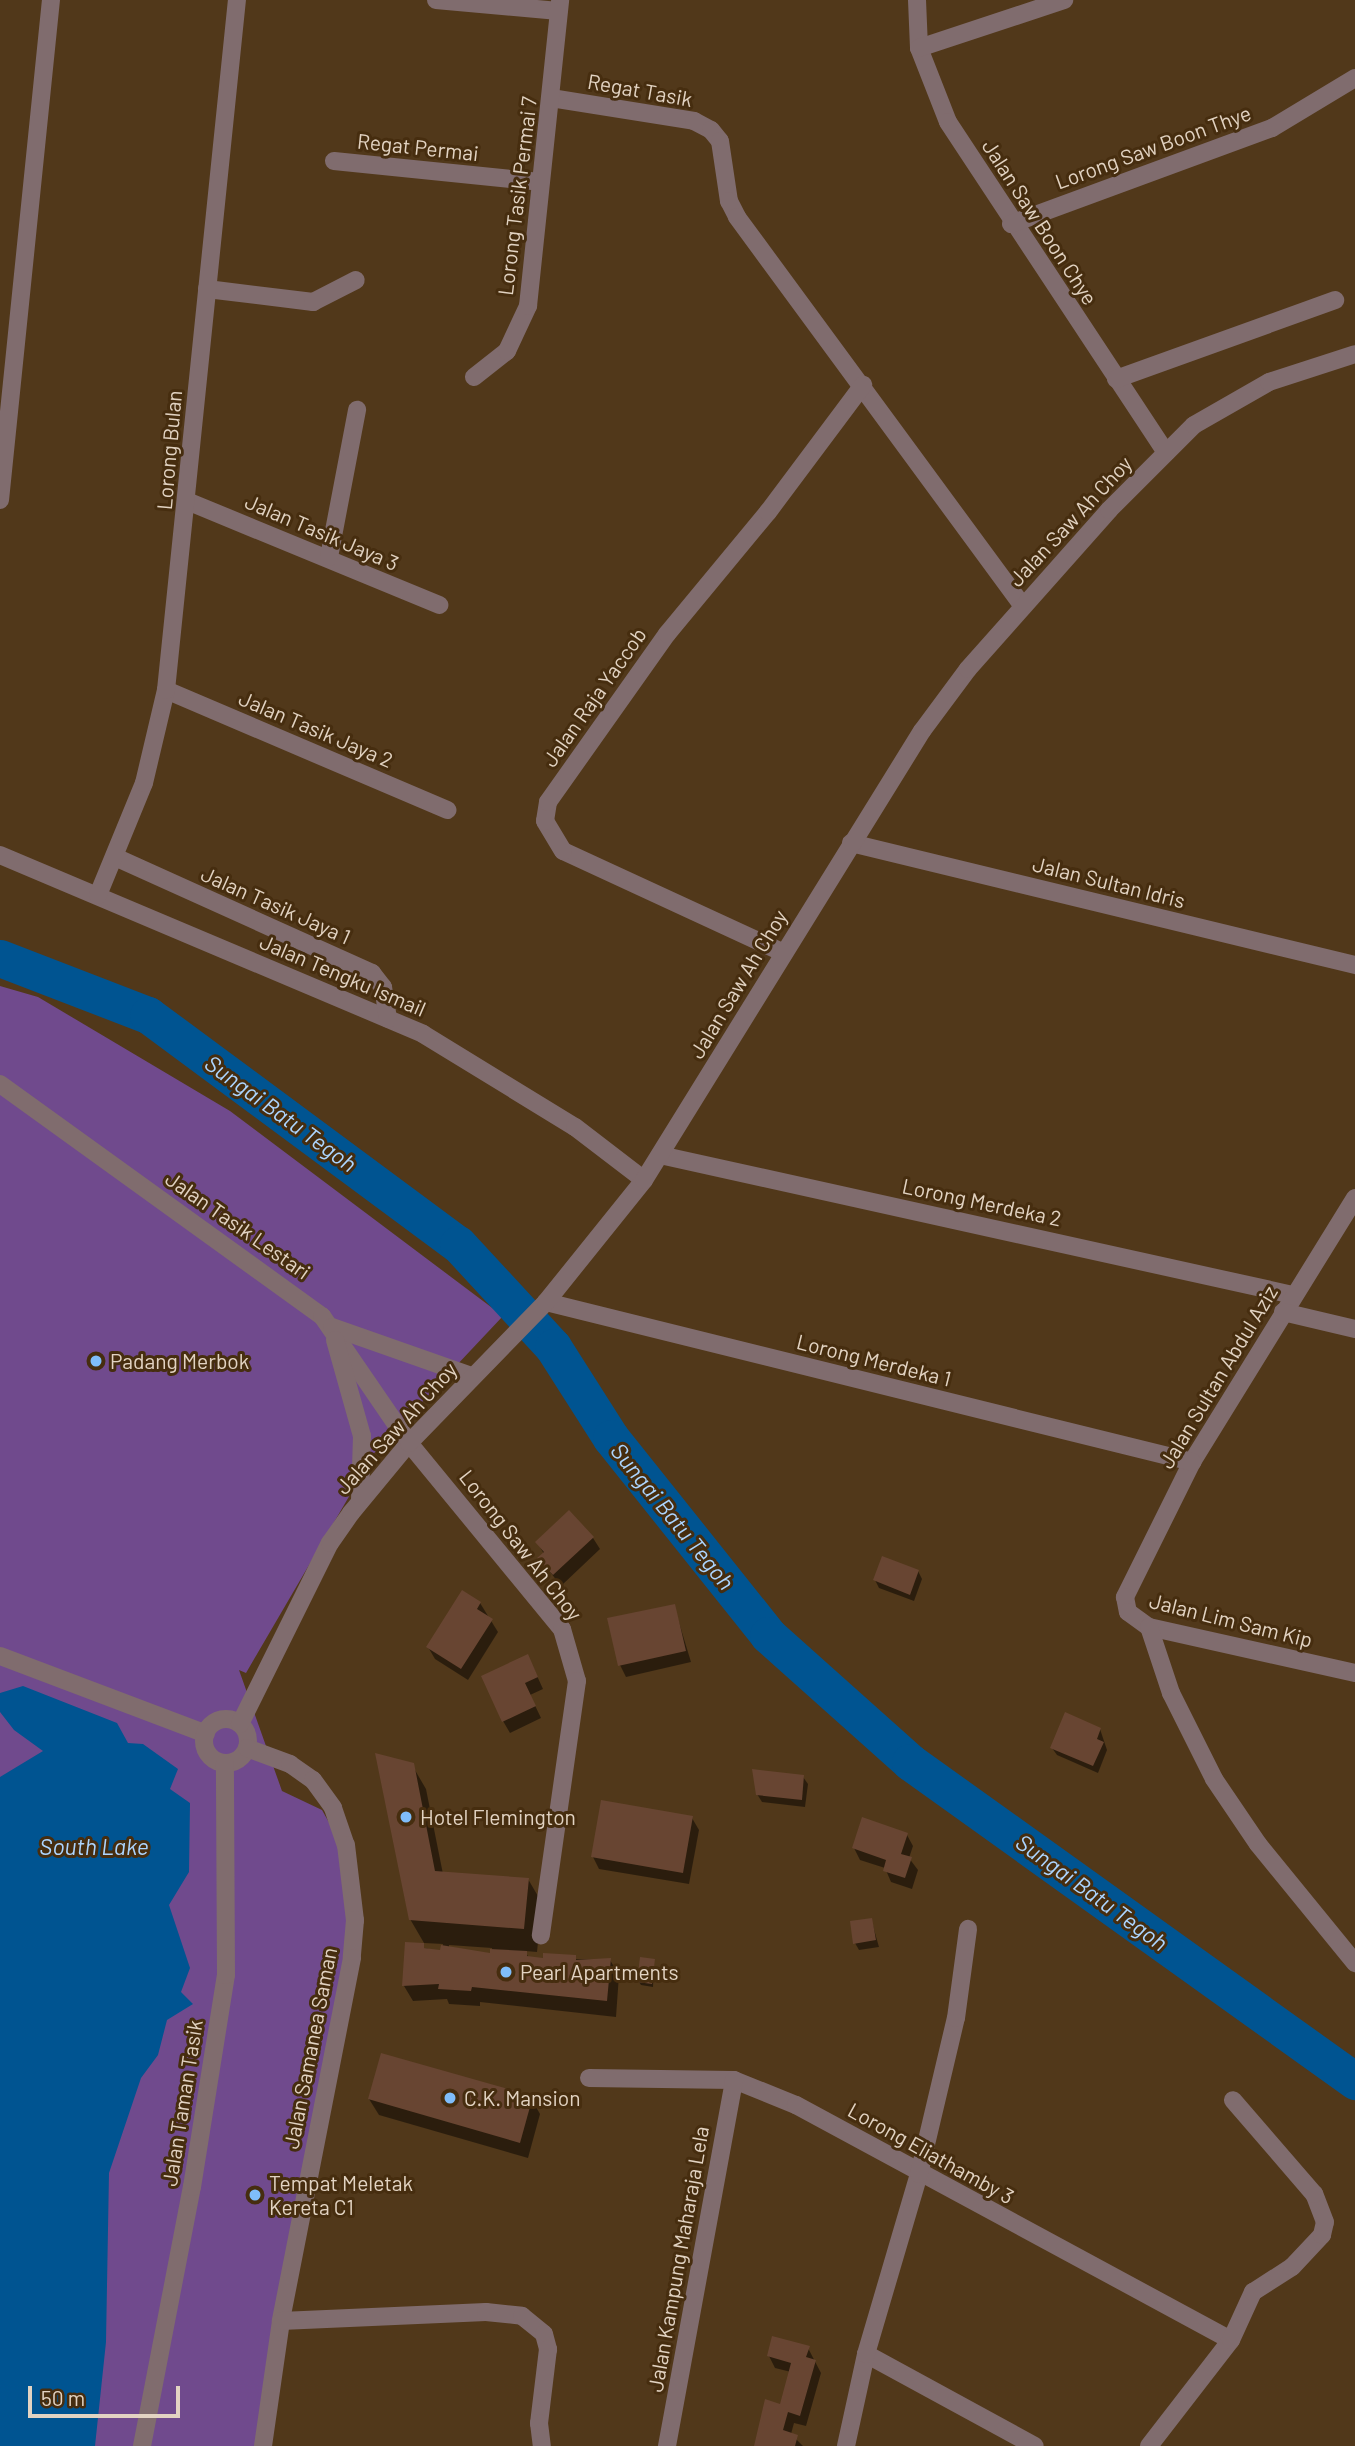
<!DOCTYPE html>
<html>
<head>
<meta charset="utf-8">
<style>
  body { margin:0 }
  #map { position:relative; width:1355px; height:2446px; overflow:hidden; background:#51381a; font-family:Barlow,sans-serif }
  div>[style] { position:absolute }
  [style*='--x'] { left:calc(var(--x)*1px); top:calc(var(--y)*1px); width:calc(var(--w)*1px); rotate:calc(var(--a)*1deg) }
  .green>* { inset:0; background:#704a8d }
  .water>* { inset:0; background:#005491 }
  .shadow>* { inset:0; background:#0007 }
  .river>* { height:37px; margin:-18.5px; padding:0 18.5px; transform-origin:18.5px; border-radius:18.5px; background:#005491 }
  .building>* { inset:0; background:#684532 }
  .minor>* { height:18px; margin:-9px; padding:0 9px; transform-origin:9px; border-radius:9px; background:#806c6e }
  .minor>.ring { margin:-9px; padding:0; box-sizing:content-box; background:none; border:18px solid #806c6e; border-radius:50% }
  .dots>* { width:19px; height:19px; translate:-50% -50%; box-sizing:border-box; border:4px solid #462d0f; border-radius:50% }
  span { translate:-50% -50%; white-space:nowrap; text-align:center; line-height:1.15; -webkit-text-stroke:6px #462d0f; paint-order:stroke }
  .street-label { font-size:21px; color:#e2d3c2 }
  .poi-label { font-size:21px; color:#e2d3c2 }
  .left { translate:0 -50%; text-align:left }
  .water-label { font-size:23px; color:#acd5ff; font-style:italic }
  .scale { position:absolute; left:28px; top:2386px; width:152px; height:32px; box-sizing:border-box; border:4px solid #e2d3c2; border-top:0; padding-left:9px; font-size:21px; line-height:24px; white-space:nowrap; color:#e2d3c2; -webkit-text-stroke:5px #462d0f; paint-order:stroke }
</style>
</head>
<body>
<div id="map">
  <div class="green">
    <div style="clip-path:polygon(0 986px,38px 997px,230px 1111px,503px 1316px,375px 1452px,246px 1673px,239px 1670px,282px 1791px,322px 1810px,336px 1835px,346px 1874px,347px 1950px,256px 2446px,0 2446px)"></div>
  </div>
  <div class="water">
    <div style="clip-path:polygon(23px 1686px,117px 1723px,128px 1743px,143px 1744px,178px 1769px,170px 1789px,190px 1803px,189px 1872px,169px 1905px,190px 1968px,181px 1992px,193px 2004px,167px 2020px,158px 2055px,141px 2078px,109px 2173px,106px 2342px,95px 2446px,0 2446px,0 1777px,43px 1751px,14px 1730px,0 1712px,0 1693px)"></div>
  </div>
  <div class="shadow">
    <div style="clip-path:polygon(593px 1538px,600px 1549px,561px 1586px,540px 1559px,544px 1554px,537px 1542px)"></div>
    <div style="clip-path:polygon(918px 1571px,922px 1579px,914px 1601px,879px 1588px,875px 1580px)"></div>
    <div style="clip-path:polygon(480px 1603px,498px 1632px,468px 1680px,435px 1659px,428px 1647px)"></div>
    <div style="clip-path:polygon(674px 1606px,691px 1662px,626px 1677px,620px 1665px)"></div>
    <div style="clip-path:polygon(528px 1656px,543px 1689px,530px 1695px,541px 1718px,510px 1733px,503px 1721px)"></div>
    <div style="clip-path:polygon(1100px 1729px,1107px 1750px,1098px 1773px,1057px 1755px,1052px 1748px)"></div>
    <div style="clip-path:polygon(evenodd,412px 1765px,426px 1789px,443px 1874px,528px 1879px,542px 1903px,537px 1952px,525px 1951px,529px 1958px,610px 1960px,619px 1975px,616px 2017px,480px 2002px,480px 2006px,449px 2004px,447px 1999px,413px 2001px,404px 1986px,407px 1944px,442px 1952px,443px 1944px,424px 1943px,410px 1919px,412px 1765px,449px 1945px,492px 1948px,492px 1955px,449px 1948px,449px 1945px)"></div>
    <div style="clip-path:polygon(803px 1777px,808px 1784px,805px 1807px,762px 1802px,757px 1794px)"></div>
    <div style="clip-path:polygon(692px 1818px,699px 1830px,689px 1884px,599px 1869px,593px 1857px)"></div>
    <div style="clip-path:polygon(907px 1835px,913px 1846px,909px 1858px,918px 1870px,912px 1889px,891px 1882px,885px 1868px,860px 1860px,854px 1848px)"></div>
    <div style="clip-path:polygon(871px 1919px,879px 1947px,859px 1950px,855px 1943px)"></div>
    <div style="clip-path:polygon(654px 1961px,653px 1987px,641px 1985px,639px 1982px)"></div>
    <div style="clip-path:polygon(531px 2098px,540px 2114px,528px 2158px,379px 2115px,369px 2099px)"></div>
    <div style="clip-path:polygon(808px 2348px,821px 2373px,806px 2426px,794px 2423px,791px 2434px,803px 2446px,755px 2446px,781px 2406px,791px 2372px,775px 2368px,769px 2356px)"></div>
  </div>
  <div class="river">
    <div style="--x:0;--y:958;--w:159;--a:21.1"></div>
    <div style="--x:148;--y:1015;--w:385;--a:36.5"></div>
    <div style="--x:458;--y:1244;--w:140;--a:47.3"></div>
    <div style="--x:553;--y:1347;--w:108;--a:57.5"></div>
    <div style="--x:611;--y:1438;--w:252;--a:51.4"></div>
    <div style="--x:768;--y:1635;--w:191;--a:41.8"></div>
    <div style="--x:910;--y:1762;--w:548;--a:35.63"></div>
  </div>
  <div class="building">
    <div style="clip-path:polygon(569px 1510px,594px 1537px,553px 1575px,537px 1558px,544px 1552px,535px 1542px)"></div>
    <div style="clip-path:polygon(882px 1556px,919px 1570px,910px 1595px,873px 1580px)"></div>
    <div style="clip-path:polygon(462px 1590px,481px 1602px,477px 1609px,493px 1619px,461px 1669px,426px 1647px)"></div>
    <div style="clip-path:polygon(675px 1604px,686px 1651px,618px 1666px,607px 1618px)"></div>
    <div style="clip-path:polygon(528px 1654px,538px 1677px,525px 1683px,536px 1706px,502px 1722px,481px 1676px)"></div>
    <div style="clip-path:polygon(1065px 1712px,1101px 1728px,1097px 1739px,1104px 1742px,1093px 1766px,1050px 1748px)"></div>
    <div style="clip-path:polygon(375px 1753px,414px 1763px,435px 1871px,529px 1878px,524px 1929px,409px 1920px)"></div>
    <div style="clip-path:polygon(752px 1769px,804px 1775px,802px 1800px,756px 1795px)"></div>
    <div style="clip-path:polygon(601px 1800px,693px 1816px,683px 1873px,591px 1857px)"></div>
    <div style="clip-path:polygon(862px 1817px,908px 1833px,901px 1854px,912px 1857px,905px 1878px,883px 1871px,886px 1860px,852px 1848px)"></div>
    <div style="clip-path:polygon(872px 1918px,876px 1940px,853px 1944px,850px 1921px)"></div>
    <div style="clip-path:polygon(405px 1942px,424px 1943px,424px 1948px,440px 1950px,441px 1945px,490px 1953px,490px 1949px,527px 1951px,527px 1956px,543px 1958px,543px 1953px,576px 1955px,576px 1960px,611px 1958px,607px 2001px,472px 1987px,471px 1991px,438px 1989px,439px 1984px,402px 1986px)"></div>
    <div style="clip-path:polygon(640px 1957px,655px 1959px,652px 1984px,637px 1982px)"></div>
    <div style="clip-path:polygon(381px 2053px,533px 2096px,520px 2143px,368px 2099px)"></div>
    <div style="clip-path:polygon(772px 2336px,810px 2346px,806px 2357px,816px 2360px,800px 2416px,788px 2412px,783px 2430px,798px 2435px,795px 2446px,754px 2446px,765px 2399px,780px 2404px,791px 2363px,767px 2356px)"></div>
  </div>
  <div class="minor">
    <div style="--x:436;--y:0;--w:123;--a:5.1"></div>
    <div style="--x:917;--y:0;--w:48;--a:87.6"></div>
    <div style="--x:919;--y:48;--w:79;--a:68.6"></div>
    <div style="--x:948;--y:122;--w:396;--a:56.6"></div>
    <div style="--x:919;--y:48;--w:153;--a:-18.3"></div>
    <div style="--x:551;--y:98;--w:145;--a:9.1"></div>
    <div style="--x:694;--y:121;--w:19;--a:28"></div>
    <div style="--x:711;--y:130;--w:14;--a:51"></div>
    <div style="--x:720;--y:141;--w:61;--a:81.5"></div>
    <div style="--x:729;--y:201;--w:18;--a:63"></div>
    <div style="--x:737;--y:217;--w:481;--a:53.7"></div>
    <div style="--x:334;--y:161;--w:207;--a:5.8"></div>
    <div style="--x:1011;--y:224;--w:278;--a:-20.2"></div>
    <div style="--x:1272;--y:128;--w:97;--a:-31.1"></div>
    <div style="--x:207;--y:289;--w:107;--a:7"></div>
    <div style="--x:313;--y:302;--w:48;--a:-27.1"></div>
    <div style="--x:474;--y:377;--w:42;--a:-38.2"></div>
    <div style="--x:507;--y:351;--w:50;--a:-65"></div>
    <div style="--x:528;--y:306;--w:308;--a:-84"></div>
    <div style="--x:1116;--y:379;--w:233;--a:-19.8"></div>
    <div style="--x:0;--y:500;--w:503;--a:-84.18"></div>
    <div style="--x:187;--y:501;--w:273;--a:22.4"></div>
    <div style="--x:329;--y:557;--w:150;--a:-79.2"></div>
    <div style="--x:166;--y:690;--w:306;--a:23.1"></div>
    <div style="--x:851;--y:843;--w:519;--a:13.61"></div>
    <div style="--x:0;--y:855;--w:459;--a:22.9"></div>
    <div style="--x:423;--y:1034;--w:178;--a:31.5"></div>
    <div style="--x:575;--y:1127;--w:87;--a:37.5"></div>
    <div style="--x:115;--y:857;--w:282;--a:24.3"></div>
    <div style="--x:372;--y:973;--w:18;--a:52"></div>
    <div style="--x:383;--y:987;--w:32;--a:81"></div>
    <div style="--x:98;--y:895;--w:121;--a:-67.7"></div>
    <div style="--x:144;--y:783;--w:96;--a:-76.7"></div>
    <div style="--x:166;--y:690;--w:694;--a:-84.13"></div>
    <div style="--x:784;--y:953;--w:243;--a:-155.2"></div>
    <div style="--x:563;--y:851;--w:35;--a:-121"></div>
    <div style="--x:545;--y:821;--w:19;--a:-81"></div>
    <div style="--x:548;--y:802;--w:206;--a:-54.7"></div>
    <div style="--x:667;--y:634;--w:158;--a:-50.4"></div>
    <div style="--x:768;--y:512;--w:159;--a:-53.2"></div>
    <div style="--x:0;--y:1084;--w:397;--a:35.8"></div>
    <div style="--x:322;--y:1316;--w:154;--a:55.6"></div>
    <div style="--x:409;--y:1443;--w:241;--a:50.6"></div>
    <div style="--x:562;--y:1629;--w:54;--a:73.9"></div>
    <div style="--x:577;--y:1681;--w:257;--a:98.1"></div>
    <div style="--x:660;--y:1155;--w:648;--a:12.47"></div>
    <div style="--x:1355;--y:1198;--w:310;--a:121.7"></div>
    <div style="--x:1192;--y:1462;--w:151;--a:116.4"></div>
    <div style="--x:1125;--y:1597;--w:15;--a:79"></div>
    <div style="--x:1128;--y:1612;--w:26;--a:36"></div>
    <div style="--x:1149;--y:1627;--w:211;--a:12.6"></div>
    <div style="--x:546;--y:1302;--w:666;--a:13.91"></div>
    <div style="--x:1283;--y:1312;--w:74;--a:13.3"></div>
    <div style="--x:332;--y:1327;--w:147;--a:19.4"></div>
    <div style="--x:335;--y:1340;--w:100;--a:74.3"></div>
    <div style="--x:362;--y:1436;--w:64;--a:91.8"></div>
    <div style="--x:1149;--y:1627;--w:70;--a:71.6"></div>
    <div style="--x:1171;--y:1693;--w:96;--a:63.4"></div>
    <div style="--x:1214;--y:1779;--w:78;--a:55.9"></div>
    <div style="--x:1258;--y:1844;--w:154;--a:50.8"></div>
    <div style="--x:0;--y:1656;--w:220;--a:20.7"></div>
    <div class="ring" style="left:204px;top:1719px;width:26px;height:26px"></div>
    <div style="--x:240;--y:1724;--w:202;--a:-63.6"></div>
    <div style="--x:330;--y:1543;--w:37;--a:-55"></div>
    <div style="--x:351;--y:1513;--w:91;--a:-50.4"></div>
    <div style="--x:409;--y:1443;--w:197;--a:-45.8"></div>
    <div style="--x:546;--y:1302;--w:156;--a:-51.2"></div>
    <div style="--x:644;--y:1180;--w:528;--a:-58.24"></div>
    <div style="--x:922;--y:731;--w:77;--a:-53.4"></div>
    <div style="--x:968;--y:669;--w:213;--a:-48.4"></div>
    <div style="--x:1109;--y:510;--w:120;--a:-45"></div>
    <div style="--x:1194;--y:425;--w:86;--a:-29.8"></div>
    <div style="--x:1269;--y:382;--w:90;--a:-18"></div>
    <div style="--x:247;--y:1748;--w:46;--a:20.4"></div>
    <div style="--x:290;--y:1764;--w:28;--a:35"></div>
    <div style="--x:313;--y:1780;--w:34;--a:54"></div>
    <div style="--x:333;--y:1808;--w:39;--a:71"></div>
    <div style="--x:346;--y:1845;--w:76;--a:83.2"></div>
    <div style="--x:355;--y:1920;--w:38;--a:95"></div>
    <div style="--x:352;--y:1958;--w:370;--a:101.1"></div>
    <div style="--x:281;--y:2321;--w:126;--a:98.2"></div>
    <div style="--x:589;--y:2078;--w:145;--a:0.8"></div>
    <div style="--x:734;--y:2080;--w:67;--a:22"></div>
    <div style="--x:796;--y:2105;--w:494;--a:28.4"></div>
    <div style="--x:281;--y:2321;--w:205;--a:-2.5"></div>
    <div style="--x:486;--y:2312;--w:36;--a:6"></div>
    <div style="--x:522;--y:2316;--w:28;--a:39"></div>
    <div style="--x:544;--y:2334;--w:16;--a:75"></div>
    <div style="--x:548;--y:2349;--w:75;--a:96.9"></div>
    <div style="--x:539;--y:2423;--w:23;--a:83"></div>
    <div style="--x:866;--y:2354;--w:192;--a:28.6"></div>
    <div style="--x:142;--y:2446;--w:264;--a:-79.1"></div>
    <div style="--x:192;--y:2187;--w:215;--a:-80.9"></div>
    <div style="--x:226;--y:1975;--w:212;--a:-90.3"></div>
    <div style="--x:667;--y:2446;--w:372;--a:-79.6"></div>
    <div style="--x:846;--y:2446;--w:94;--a:-77.7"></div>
    <div style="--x:866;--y:2354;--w:188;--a:-73.6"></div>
    <div style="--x:919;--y:2174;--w:160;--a:-76.7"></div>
    <div style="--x:956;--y:2018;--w:90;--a:-82.3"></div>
    <div style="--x:1149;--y:2446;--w:134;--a:-52.3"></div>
    <div style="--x:1231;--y:2340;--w:53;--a:-65.4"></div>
    <div style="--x:1253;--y:2292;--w:46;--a:-32.7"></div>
    <div style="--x:1292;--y:2267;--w:44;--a:-46.8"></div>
    <div style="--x:1322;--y:2235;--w:13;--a:-77"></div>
    <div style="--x:1325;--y:2222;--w:30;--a:-111"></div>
    <div style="--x:1314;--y:2194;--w:124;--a:-130.8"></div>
  </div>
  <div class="dots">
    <div style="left:96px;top:1361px;background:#7fbdfa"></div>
    <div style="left:406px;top:1817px;background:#7fbdfa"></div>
    <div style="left:506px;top:1972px;background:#7fbdfa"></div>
    <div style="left:450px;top:2098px;background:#7fbdfa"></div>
    <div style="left:255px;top:2195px;background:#7fbdfa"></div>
  </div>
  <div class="street-label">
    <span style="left:640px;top:90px;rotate:10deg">Regat Tasik</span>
    <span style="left:418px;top:147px;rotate:6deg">Regat Permai</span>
    <span style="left:1153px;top:147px;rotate:-20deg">Lorong Saw Boon Thye</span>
    <span style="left:517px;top:196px;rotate:-83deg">Lorong Tasik Permai 7</span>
    <span style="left:1040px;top:222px;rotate:57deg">Jalan Saw Boon Chye</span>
    <span style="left:169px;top:450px;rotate:-85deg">Lorong Bulan</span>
    <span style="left:1070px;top:521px;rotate:-47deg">Jalan Saw Ah Choy</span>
    <span style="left:322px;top:532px;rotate:23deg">Jalan Tasik Jaya 3</span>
    <span style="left:594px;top:697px;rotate:-55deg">Jalan Raja Yaccob</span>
    <span style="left:316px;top:729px;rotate:23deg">Jalan Tasik Jaya 2</span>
    <span style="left:1109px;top:882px;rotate:14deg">Jalan Sultan Idris</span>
    <span style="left:276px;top:905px;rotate:24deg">Jalan Tasik Jaya 1</span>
    <span style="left:343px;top:975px;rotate:23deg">Jalan Tengku Ismail</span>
    <span style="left:738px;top:984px;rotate:-59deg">Jalan Saw Ah Choy</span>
    <span style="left:982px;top:1202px;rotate:12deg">Lorong Merdeka 2</span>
    <span style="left:238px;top:1225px;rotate:35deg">Jalan Tasik Lestari</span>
    <span style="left:874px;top:1360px;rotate:14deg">Lorong Merdeka 1</span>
    <span style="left:1218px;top:1377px;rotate:-59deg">Jalan Sultan Abdul Aziz</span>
    <span style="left:396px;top:1428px;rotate:-48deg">Jalan Saw Ah Choy</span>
    <span style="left:521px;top:1545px;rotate:52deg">Lorong Saw Ah Choy</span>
    <span style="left:1231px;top:1620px;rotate:14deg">Jalan Lim Sam Kip</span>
    <span style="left:310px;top:2048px;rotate:-79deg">Jalan Samanea Saman</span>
    <span style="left:182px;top:2103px;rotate:-81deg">Jalan Taman Tasik</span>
    <span style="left:931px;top:2153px;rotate:29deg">Lorong Eliathamby 3</span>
    <span style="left:678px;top:2259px;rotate:-80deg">Jalan Kampung Maharaja Lela</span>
  </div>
  <div class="poi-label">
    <span class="left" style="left:110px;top:1361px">Padang Merbok</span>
    <span class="left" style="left:420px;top:1817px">Hotel Flemington</span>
    <span class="left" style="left:520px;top:1972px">Pearl Apartments</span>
    <span class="left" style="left:464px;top:2098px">C.K. Mansion</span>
    <span class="left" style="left:269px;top:2195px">Tempat Meletak<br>Kereta C1</span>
  </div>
  <div class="water-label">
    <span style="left:281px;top:1113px;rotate:36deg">Sungai Batu Tegoh</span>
    <span style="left:673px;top:1516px;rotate:51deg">Sungai Batu Tegoh</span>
    <span style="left:94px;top:1846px">South Lake</span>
    <span style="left:1092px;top:1892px;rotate:36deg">Sungai Batu Tegoh</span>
  </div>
  <div class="scale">50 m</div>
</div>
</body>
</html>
